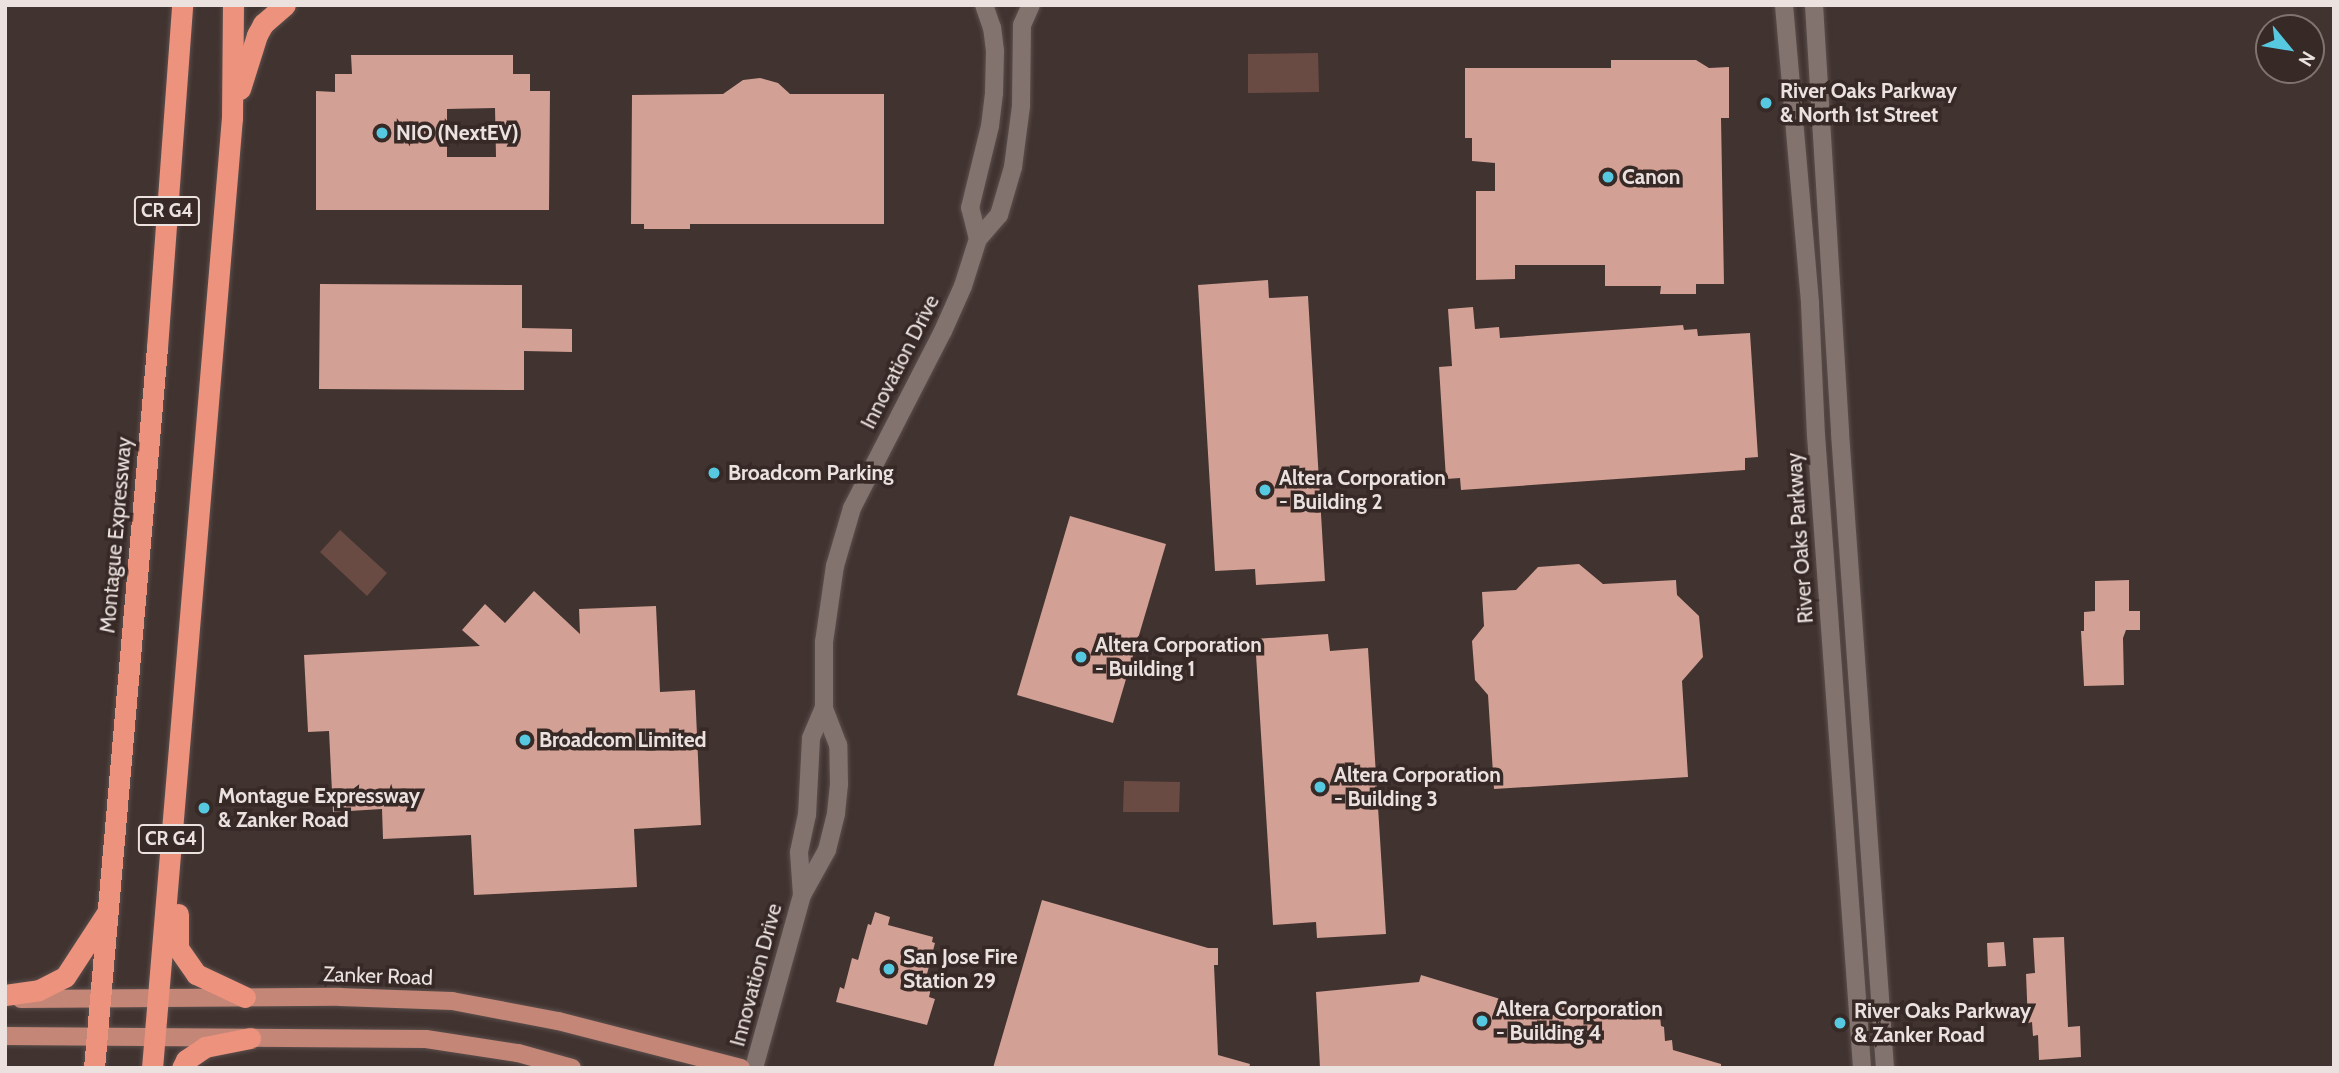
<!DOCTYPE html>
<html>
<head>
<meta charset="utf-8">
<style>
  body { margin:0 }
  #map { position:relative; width:2339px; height:1073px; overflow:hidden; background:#413330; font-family:Cabin,sans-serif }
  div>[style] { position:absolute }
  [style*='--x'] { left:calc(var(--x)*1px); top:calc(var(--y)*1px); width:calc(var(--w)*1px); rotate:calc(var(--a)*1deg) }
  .green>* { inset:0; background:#6a4b44 }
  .building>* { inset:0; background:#d2a094 }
  .roads { filter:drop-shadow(0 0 2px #5b4f4c) drop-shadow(0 0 2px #5b4f4c) }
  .secondary>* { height:18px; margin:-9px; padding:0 9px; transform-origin:9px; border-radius:9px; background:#83736f }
  .primary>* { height:18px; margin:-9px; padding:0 9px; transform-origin:9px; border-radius:9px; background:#c38677 }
  .highway>* { height:21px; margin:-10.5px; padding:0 10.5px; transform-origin:10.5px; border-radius:10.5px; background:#ed927d }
  .dots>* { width:19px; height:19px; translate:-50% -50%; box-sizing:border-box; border:4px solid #372926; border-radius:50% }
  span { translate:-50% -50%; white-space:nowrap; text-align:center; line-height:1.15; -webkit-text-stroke:7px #372926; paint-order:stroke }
  .shield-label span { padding:2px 5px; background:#372926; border:2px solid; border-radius:5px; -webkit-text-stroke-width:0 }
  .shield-label { font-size:19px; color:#ebe2e0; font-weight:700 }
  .poi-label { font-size:21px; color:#ebe2e0; font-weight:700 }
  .left { translate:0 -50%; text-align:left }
  .street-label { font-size:21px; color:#ebe2e0 }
  .frame { position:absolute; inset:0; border:7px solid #ebe2e0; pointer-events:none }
  .north { position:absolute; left:2255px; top:14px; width:70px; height:70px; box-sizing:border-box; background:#372926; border:2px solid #7f7370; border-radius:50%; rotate:120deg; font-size:19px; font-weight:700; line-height:28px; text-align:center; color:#ebe2e0 }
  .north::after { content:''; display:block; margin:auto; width:24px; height:32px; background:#56c9e1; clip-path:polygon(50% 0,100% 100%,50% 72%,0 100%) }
</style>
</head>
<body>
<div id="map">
  <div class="green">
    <div style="clip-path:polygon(1318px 53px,1319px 92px,1248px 93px,1248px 54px)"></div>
    <div style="clip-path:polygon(340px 530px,387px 573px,367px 596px,320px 552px)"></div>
    <div style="clip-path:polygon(1124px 781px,1180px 782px,1179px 812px,1123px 812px)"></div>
  </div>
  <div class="building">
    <div style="clip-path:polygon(evenodd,351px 55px,513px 55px,513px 74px,530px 74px,530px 91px,550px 91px,549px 210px,316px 210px,316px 91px,335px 92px,335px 74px,352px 74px,351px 55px,495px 108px,496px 157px,447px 157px,447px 109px,495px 108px)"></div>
    <div style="clip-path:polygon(1611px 60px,1696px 60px,1709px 68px,1729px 67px,1729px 118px,1721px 118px,1724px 284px,1696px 284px,1696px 294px,1660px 294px,1661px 286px,1605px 286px,1605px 265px,1515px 265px,1515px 279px,1476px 280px,1476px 191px,1495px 191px,1495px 163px,1472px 161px,1472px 138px,1465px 138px,1465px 68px,1611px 68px)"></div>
    <div style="clip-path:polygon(760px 78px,778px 83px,790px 94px,884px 94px,884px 224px,690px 224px,690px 229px,644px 229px,644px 224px,631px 224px,632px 95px,723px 94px,743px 80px)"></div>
    <div style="clip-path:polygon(1268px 280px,1269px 298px,1308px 296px,1325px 581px,1256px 585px,1255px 569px,1215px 571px,1198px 285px)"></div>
    <div style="clip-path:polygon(320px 284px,522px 285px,522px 328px,572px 329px,572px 352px,524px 351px,524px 390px,319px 389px)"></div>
    <div style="clip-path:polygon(1473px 307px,1475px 329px,1499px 327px,1500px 338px,1683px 325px,1684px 330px,1697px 329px,1698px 336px,1750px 333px,1758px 457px,1745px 458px,1745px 470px,1461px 490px,1460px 478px,1446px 479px,1439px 367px,1452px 366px,1448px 309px)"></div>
    <div style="clip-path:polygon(1070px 516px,1166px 544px,1113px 723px,1017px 695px)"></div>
    <div style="clip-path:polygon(1579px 564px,1603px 584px,1676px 580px,1677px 595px,1699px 616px,1703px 657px,1682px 681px,1688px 777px,1494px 789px,1488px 695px,1475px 680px,1472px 641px,1484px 626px,1482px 592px,1516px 590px,1538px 567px)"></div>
    <div style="clip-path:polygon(2129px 580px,2129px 611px,2140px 611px,2140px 630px,2126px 630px,2123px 638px,2124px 685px,2084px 686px,2081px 631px,2084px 631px,2084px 612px,2095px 611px,2095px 581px)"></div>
    <div style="clip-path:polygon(534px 591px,580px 634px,579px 609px,656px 606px,660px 692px,695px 690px,701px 825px,634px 829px,637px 887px,474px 895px,471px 835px,383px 839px,382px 809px,333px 812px,329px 731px,308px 732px,304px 655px,480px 646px,462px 630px,485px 604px,505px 623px)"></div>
    <div style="clip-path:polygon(1328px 634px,1330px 651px,1368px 648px,1386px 934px,1317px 938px,1316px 922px,1273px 925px,1255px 639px)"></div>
    <div style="clip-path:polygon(1042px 900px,1208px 948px,1218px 948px,1218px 965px,1214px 965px,1218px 1055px,1250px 1064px,1249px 1068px,993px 1068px)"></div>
    <div style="clip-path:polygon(875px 912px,890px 917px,888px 925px,933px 937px,932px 942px,935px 943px,926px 978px,933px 980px,929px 997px,935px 999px,927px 1025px,836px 1002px,840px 987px,844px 989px,852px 958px,858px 960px,868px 924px,871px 925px)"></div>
    <div style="clip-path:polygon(2064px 937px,2068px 1027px,2080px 1026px,2081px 1057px,2039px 1060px,2038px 1035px,2033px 1036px,2032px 1022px,2028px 1023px,2026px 974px,2035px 973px,2033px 938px)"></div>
    <div style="clip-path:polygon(2004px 942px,2006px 966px,1988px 967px,1987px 943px)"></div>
    <div style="clip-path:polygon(1421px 975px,1557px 1016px,1559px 1007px,1592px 1005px,1631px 1017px,1630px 1006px,1659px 1005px,1661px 1026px,1664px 1027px,1665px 1041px,1672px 1040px,1673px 1050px,1721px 1064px,1721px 1068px,1320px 1068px,1316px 992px,1419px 982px)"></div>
  </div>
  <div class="roads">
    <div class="secondary">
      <div style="--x:1784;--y:5;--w:300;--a:85"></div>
      <div style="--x:1810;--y:304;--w:131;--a:87.4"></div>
      <div style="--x:1816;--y:435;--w:635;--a:85.84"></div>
      <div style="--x:1814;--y:5;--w:429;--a:86.5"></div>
      <div style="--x:1840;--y:433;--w:637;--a:85.95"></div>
      <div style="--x:978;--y:239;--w:32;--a:-104"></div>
      <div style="--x:970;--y:208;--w:84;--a:-76.3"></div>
      <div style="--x:990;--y:126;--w:34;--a:-83"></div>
      <div style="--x:994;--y:92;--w:41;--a:-88.6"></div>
      <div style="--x:995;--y:51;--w:23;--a:-97"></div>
      <div style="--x:992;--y:28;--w:24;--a:-109"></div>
      <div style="--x:802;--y:895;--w:43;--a:-94"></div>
      <div style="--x:799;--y:852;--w:38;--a:-78"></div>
      <div style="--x:807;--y:815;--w:77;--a:-87"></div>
      <div style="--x:811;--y:738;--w:33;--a:-67"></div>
      <div style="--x:754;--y:1068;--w:180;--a:-74.5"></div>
      <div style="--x:802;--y:895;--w:51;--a:-60.9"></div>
      <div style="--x:827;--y:850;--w:38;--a:-76"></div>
      <div style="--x:836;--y:813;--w:29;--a:-84"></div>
      <div style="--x:839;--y:784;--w:39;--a:-91"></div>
      <div style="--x:838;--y:745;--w:40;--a:-111"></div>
      <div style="--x:824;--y:708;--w:66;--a:-90"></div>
      <div style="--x:824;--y:642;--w:77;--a:-81.8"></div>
      <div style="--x:835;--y:566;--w:60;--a:-73.7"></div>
      <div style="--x:852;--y:508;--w:199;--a:-62.8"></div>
      <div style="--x:943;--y:331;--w:49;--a:-66"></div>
      <div style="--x:963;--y:286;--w:49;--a:-72.3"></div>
      <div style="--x:978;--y:239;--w:32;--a:-49"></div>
      <div style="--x:999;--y:215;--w:50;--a:-73.7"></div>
      <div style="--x:1013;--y:167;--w:62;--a:-82.5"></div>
      <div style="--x:1021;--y:106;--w:81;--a:-89.3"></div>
      <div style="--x:1022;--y:25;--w:22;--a:-66"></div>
    </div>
    <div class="primary">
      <div style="--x:21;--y:999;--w:319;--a:-0.4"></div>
      <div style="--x:340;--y:997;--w:112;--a:2"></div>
      <div style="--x:452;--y:1001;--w:108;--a:10.7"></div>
      <div style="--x:558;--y:1021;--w:189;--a:14.4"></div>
      <div style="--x:5;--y:1036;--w:421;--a:0.4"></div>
      <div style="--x:426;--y:1039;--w:93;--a:8.7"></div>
      <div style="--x:518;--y:1053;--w:56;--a:15.5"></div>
    </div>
    <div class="highway">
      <div style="--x:240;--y:89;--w:57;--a:-72.5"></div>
      <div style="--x:257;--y:35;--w:13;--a:-61"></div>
      <div style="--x:263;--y:24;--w:29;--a:-41"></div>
      <div style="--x:178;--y:914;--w:34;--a:90"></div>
      <div style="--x:178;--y:948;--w:32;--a:55"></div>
      <div style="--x:196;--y:974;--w:54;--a:25.1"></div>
      <div style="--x:5;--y:995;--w:34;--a:-8"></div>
      <div style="--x:39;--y:990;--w:29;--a:-27"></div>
      <div style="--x:65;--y:977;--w:75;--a:-56.9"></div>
      <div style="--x:94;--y:1068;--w:723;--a:-85"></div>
      <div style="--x:157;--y:348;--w:344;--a:-85.8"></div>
      <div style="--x:152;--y:1068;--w:953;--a:-85.19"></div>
      <div style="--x:232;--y:118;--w:113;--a:-89.5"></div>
      <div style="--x:182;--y:1068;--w:9;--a:-63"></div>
      <div style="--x:186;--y:1060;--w:23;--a:-34"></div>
      <div style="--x:205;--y:1047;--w:46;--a:-11.3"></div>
    </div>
  </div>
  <div class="dots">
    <div style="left:1766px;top:103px;background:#56c9e1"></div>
    <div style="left:382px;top:133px;background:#56c9e1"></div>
    <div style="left:1608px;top:177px;background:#56c9e1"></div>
    <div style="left:714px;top:473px;background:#56c9e1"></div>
    <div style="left:1265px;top:490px;background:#56c9e1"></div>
    <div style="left:1081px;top:657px;background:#56c9e1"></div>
    <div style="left:525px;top:740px;background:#56c9e1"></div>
    <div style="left:1320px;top:787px;background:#56c9e1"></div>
    <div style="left:204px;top:808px;background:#56c9e1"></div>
    <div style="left:889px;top:969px;background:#56c9e1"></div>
    <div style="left:1482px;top:1021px;background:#56c9e1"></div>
    <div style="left:1840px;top:1023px;background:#56c9e1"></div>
  </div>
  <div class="shield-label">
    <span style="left:167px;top:211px">CR G4</span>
    <span style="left:171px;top:839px">CR G4</span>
  </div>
  <div class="poi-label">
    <span class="left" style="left:1780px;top:103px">River Oaks Parkway<br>&amp; North 1st Street</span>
    <span class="left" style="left:396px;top:133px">NIO (NextEV)</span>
    <span class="left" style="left:1622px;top:177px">Canon</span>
    <span class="left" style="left:728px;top:473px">Broadcom Parking</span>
    <span class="left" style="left:1279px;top:490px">Altera Corporation<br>- Building 2</span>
    <span class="left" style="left:1095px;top:657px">Altera Corporation<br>- Building 1</span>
    <span class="left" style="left:539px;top:740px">Broadcom Limited</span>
    <span class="left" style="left:1334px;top:787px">Altera Corporation<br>- Building 3</span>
    <span class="left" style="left:218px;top:808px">Montague Expressway<br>&amp; Zanker Road</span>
    <span class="left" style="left:903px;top:969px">San Jose Fire<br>Station 29</span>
    <span class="left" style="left:1496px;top:1021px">Altera Corporation<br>- Building 4</span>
    <span class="left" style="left:1854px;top:1023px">River Oaks Parkway<br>&amp; Zanker Road</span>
  </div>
  <div class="street-label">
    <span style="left:900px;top:362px;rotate:-63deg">Innovation Drive</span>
    <span style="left:116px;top:535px;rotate:-85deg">Montague Expressway</span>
    <span style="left:1800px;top:538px;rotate:-94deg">River Oaks Parkway</span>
    <span style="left:756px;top:975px;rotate:-75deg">Innovation Drive</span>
    <span style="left:378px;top:976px;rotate:2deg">Zanker Road</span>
  </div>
  <div class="frame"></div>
  <div class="north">N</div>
</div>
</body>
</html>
